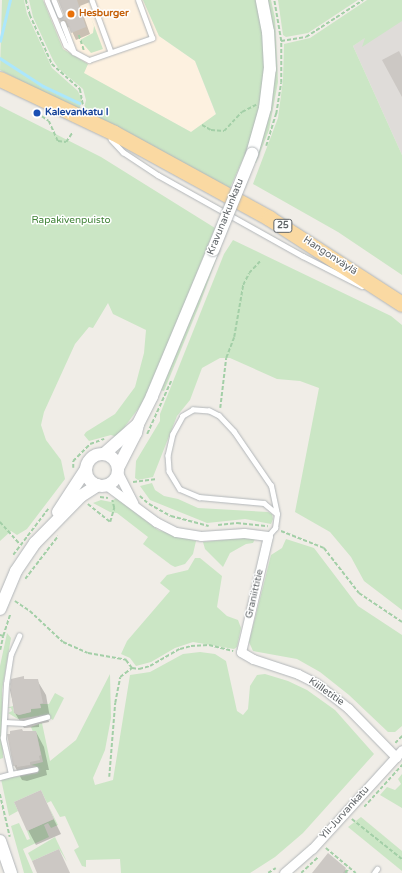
<!DOCTYPE html>
<html>
<head>
<meta charset="utf-8">
<style>
  body { margin:0 }
  #map { position:relative; width:402px; height:873px; overflow:hidden; background:#f0ede7; font-family:"Varela Round",sans-serif }
  div>[style] { position:absolute }
  [style*='--x'] { left:calc(var(--x)*1px); top:calc(var(--y)*1px); width:calc(var(--w)*1px); rotate:calc(var(--a)*1deg) }
  .commercial>* { inset:0; background:#fdf1e0 }
  .industrial>* { inset:0; background:#dfdcd9 }
  .green>* { inset:0; background:#cbe6c5 }
  .shadow>* { inset:0; background:#0003 }
  .stream>* { height:2.5px; margin:-1.25px; padding:0 1.25px; transform-origin:1.25px; border-radius:1.25px; background:#ace7fc }
  .building>* { inset:0; background:#ccc8c4 }
  .path>* { height:1.5px; margin-top:-0.75px; transform-origin:0; background:repeating-linear-gradient(90deg,#a3cfa7 0 4px,transparent 0 6px) }
  .roads { filter:drop-shadow(0 0 1px #b2b6b9) drop-shadow(0 0 1px #b2b6b9) }
  .service>* { height:4.5px; margin:-2.25px; padding:0 2.25px; transform-origin:2.25px; border-radius:2.25px; background:#fff }
  .minor>* { height:9px; margin:-4.5px; padding:0 4.5px; transform-origin:4.5px; border-radius:4.5px; background:#fff }
  .tertiary>* { height:12px; margin:-6px; padding:0 6px; transform-origin:6px; border-radius:6px; background:#fff }
  .tertiary>.ring { margin:-6px; padding:0; box-sizing:content-box; background:none; border:12px solid #fff; border-radius:50% }
  .trunk>* { height:15px; margin:-7.5px; padding:0 7.5px; transform-origin:7.5px; border-radius:7.5px; background:#fad9a2 }
  .bridges { filter:drop-shadow(0 0 1px #b2b6b9) drop-shadow(0 0 1px #b2b6b9) }
  .tertiary-bridge>* { height:12px; margin:-6px; padding:0 6px; transform-origin:6px; border-radius:6px; background:#fff }
  .dots>* { width:11px; height:11px; translate:-50% -50%; box-sizing:border-box; border:2px solid #fff; border-radius:50% }
  span { translate:-50% -50%; white-space:nowrap; text-align:center; line-height:1.15; -webkit-text-stroke:3px #fff; paint-order:stroke }
  .shield-label span { padding:1px 3px; background:#fff; border:1px solid; border-radius:3px; -webkit-text-stroke-width:0 }
  .shield-label { font-size:9px; color:#5f6467; font-weight:700 }
  .food-label { font-size:10px; color:#c56008; font-weight:700 }
  .left { translate:0 -50%; text-align:left }
  .transit-label { font-size:10px; color:#164399; font-weight:700 }
  .street-label { font-size:10px; color:#5f6467 }
  .park-label { font-size:10px; color:#418439 }
</style>
</head>
<body>
<div id="map">
  <div class="commercial">
    <div style="clip-path:polygon(43px 0,143px 0,159px 36px,195px 61px,216px 115px,191px 132px,83px 73px,87px 64px,63px 49px)"></div>
  </div>
  <div class="industrial">
    <div style="clip-path:polygon(402px 12px,402px 155px,353px 46px)"></div>
  </div>
  <div class="green">
    <div style="clip-path:polygon(2px 0,24px 0,27px 14px,52px 68px,78px 91px,82px 100px,79px 111px,0 70px)"></div>
    <div style="clip-path:polygon(29px 0,43px 0,63px 49px,88px 64px,84px 73px,191px 132px,216px 114px,195px 61px,159px 36px,143px 0,257px 0,263px 27px,265px 64px,263px 93px,251px 141px,230px 188px,83px 112px,86px 100px,83px 89px,59px 69px,53px 60px,33px 17px)"></div>
    <div style="clip-path:polygon(268px 0,271px 0,275px 18px,278px 82px,269px 130px,256px 163px,254px 162px,272px 104px,274px 83px,274px 37px)"></div>
    <div style="clip-path:polygon(278px 0,358px 0,308px 33px,286px 37px,283px 35px)"></div>
    <div style="clip-path:polygon(367px 0,402px 0,402px 21px,362px 47px,365px 38px,353px 46px,402px 155px,402px 275px,338px 232px,253px 184px,278px 118px,283px 80px,284px 44px,310px 38px)"></div>
    <div style="clip-path:polygon(90px 15px,103px 49px,91px 53px,80px 40px,93px 33px,94px 26px)"></div>
    <div style="clip-path:polygon(0 106px,101px 157px,215px 228px,154px 378px,141px 405px,117px 437px,111px 435px,89px 441px,84px 435px,86px 432px,115px 414px,135px 387px,144px 353px,146px 330px,113px 314px,108px 303px,93px 328px,89px 327px,75px 344px,44px 412px,41px 425px,46px 440px,61px 460px,65px 479px,27px 529px,17px 535px,11px 531px,0 541px)"></div>
    <div style="clip-path:polygon(233px 240px,391px 316px,402px 325px,402px 610px,364px 581px,351px 557px,330px 532px,295px 512px,319px 388px,300px 381px,277px 379px,230px 358px,220px 358px,202px 368px,190px 400px,177px 416px,153px 477px,138px 480px,135px 478px,136px 461px,160px 421px,160px 414px,224px 254px)"></div>
    <div style="clip-path:polygon(219px 248px,220px 249px,201px 301px,164px 391px,160px 390px)"></div>
    <div style="clip-path:polygon(152px 483px,155px 490px,164px 496px,178px 499px,198px 508px,268px 512px,272px 514px,273px 519px,271px 524px,245px 519px,207px 523px,150px 500px,140px 486px)"></div>
    <div style="clip-path:polygon(116px 498px,158px 530px,196px 541px,193px 554px,185px 564px,175px 567px,171px 565px,143px 544px,148px 537px,117px 513px,110px 512px,93px 503px,101px 500px,111px 502px)"></div>
    <div style="clip-path:polygon(243px 538px,255px 539px,253px 543px,246px 544px,230px 553px,223px 567px,205px 549px,203px 542px)"></div>
    <div style="clip-path:polygon(286px 539px,314px 548px,358px 606px,402px 635px,402px 726px,395px 732px,388px 732px,349px 695px,320px 672px,297px 659px,253px 651px,249px 642px,271px 555px,282px 548px)"></div>
    <div style="clip-path:polygon(195px 558px,200px 558px,222px 576px,217px 607px,227px 616px,238px 620px,241px 628px,237px 647px,234px 649px,193px 642px,175px 648px,151px 662px,136px 666px,130px 658px,121px 654px,127px 641px,170px 591px,160px 583px,167px 575px,188px 570px)"></div>
    <div style="clip-path:polygon(7px 633px,11px 638px,2px 690px,3px 758px,0 759px,0 666px)"></div>
    <div style="clip-path:polygon(200px 652px,215px 654px,226px 661px,237px 711px,243px 715px,248px 709px,250px 686px,257px 675px,265px 674px,288px 681px,307px 690px,335px 710px,374px 754px,303px 833px,275px 857px,250px 873px,121px 873px,120px 859px,86px 860px,86px 867px,82px 866px,74px 850px,79px 847px,65px 816px,60px 817px,51px 801px,47px 803px,41px 790px,14px 802px,18px 811px,9px 816px,1px 779px,38px 773px,36px 766px,31px 765px,43px 762px,36px 731px,33px 732px,31px 727px,42px 723px,50px 761px,76px 740px,110px 674px,111px 718px,105px 750px,93px 778px,95px 785px,113px 780px,130px 675px,150px 672px,183px 654px)"></div>
    <div style="clip-path:polygon(55px 693px,64px 698px,53px 720px,44px 715px,18px 719px,8px 713px,12px 711px,11px 708px,6px 708px,13px 706px,14px 713px,19px 715px,31px 712px,31px 709px,41px 708px,40px 704px,49px 704px)"></div>
    <div style="clip-path:polygon(402px 774px,402px 808px,380px 795px,387px 787px,395px 790px,401px 784px,398px 779px)"></div>
    <div style="clip-path:polygon(48px 805px,58px 825px,51px 828px,48px 823px,44px 825px,49px 837px,23px 849px,33px 873px,24px 873px,11px 826px,19px 823px,27px 840px,30px 839px,27px 831px,54px 819px)"></div>
    <div style="clip-path:polygon(361px 817px,402px 851px,402px 871px,348px 827px)"></div>
    <div style="clip-path:polygon(55px 837px,67px 862px,59px 849px,32px 861px,28px 853px)"></div>
  </div>
  <div class="shadow">
    <div style="clip-path:polygon(59px 0,95px 0,80px 6px,90px 34px,76px 40px,70px 27px,65px 28px,60px 19px,65px 16px)"></div>
    <div style="clip-path:polygon(23px 677px,25px 680px,37px 680px,46px 695px,50px 718px,48px 718px,49px 722px,39px 724px,39px 727px,24px 728px,15px 713px,10px 690px,12px 680px)"></div>
    <div style="clip-path:polygon(23px 732px,36px 732px,44px 747px,49px 770px,46px 770px,47px 775px,27px 781px,22px 780px,14px 765px)"></div>
    <div style="clip-path:polygon(40px 791px,61px 834px,36px 845px,28px 830px)"></div>
    <div style="clip-path:polygon(328px 855px,345px 869px,348px 873px,317px 873px)"></div>
  </div>
  <div class="stream">
    <div style="--x:0;--y:41;--w:42;--a:-76.3"></div>
    <div style="--x:0;--y:58;--w:51;--a:33.1"></div>
    <div style="--x:43;--y:86;--w:40;--a:25"></div>
  </div>
  <div class="building">
    <div style="clip-path:polygon(58px 0,77px 0,86px 27px,71px 33px,66px 20px,60px 21px,59px 19px,64px 15px)"></div>
    <div style="clip-path:polygon(399px 51px,402px 57px,402px 97px,382px 60px)"></div>
    <div style="clip-path:polygon(24px 676px,24px 679px,38px 679px,43px 703px,40px 704px,41px 708px,31px 709px,31px 712px,19px 715px,14px 713px,10px 684px,11px 679px)"></div>
    <div style="clip-path:polygon(22px 729px,23px 731px,36px 731px,41px 755px,39px 756px,40px 760px,30px 762px,30px 765px,17px 767px,17px 765px,13px 766px,7px 734px,10px 734px,10px 731px)"></div>
    <div style="clip-path:polygon(41px 790px,54px 819px,27px 831px,14px 802px)"></div>
    <div style="clip-path:polygon(59px 849px,70px 873px,37px 873px,32px 861px)"></div>
    <div style="clip-path:polygon(328px 853px,346px 868px,343px 873px,312px 873px)"></div>
  </div>
  <div class="path">
    <div style="--x:26;--y:0;--w:16;--a:75"></div>
    <div style="--x:30;--y:15;--w:54;--a:65.8"></div>
    <div style="--x:52;--y:64;--w:38;--a:42"></div>
    <div style="--x:80;--y:89;--w:16;--a:79"></div>
    <div style="--x:79;--y:35;--w:16;--a:72"></div>
    <div style="--x:281;--y:41;--w:25;--a:-9"></div>
    <div style="--x:306;--y:37;--w:68;--a:-33"></div>
    <div style="--x:37;--y:113;--w:14;--a:34"></div>
    <div style="--x:49;--y:121;--w:22;--a:66"></div>
    <div style="--x:58;--y:141;--w:8;--a:7"></div>
    <div style="--x:66;--y:142;--w:11;--a:-56"></div>
    <div style="--x:202;--y:125;--w:10;--a:29"></div>
    <div style="--x:211;--y:130;--w:13;--a:4"></div>
    <div style="--x:224;--y:131;--w:26;--a:-47"></div>
    <div style="--x:242;--y:112;--w:16;--a:-27"></div>
    <div style="--x:266;--y:146;--w:34;--a:-73"></div>
    <div style="--x:276;--y:114;--w:31;--a:-81"></div>
    <div style="--x:281;--y:83;--w:42;--a:-90"></div>
    <div style="--x:281;--y:41;--w:42;--a:-99.7"></div>
    <div style="--x:220;--y:408;--w:50;--a:-83.2"></div>
    <div style="--x:226;--y:358;--w:22;--a:-69"></div>
    <div style="--x:234;--y:337;--w:53;--a:-80.2"></div>
    <div style="--x:243;--y:285;--w:13;--a:-63"></div>
    <div style="--x:249;--y:273;--w:16;--a:-47"></div>
    <div style="--x:147;--y:434;--w:58;--a:-65.6"></div>
    <div style="--x:73;--y:468;--w:7;--a:-90"></div>
    <div style="--x:73;--y:461;--w:24;--a:-45"></div>
    <div style="--x:90;--y:444;--w:15;--a:-20"></div>
    <div style="--x:133;--y:482;--w:24;--a:-7"></div>
    <div style="--x:140;--y:496;--w:12;--a:42"></div>
    <div style="--x:149;--y:504;--w:25;--a:29"></div>
    <div style="--x:171;--y:516;--w:39;--a:15"></div>
    <div style="--x:100;--y:497;--w:8;--a:7"></div>
    <div style="--x:88;--y:504;--w:28;--a:39"></div>
    <div style="--x:0;--y:522;--w:30;--a:48"></div>
    <div style="--x:110;--y:522;--w:15;--a:-74"></div>
    <div style="--x:114;--y:508;--w:8;--a:-104"></div>
    <div style="--x:218;--y:525;--w:19;--a:-6"></div>
    <div style="--x:237;--y:523;--w:31;--a:6"></div>
    <div style="--x:281;--y:531;--w:46;--a:21.6"></div>
    <div style="--x:324;--y:548;--w:57;--a:52.1"></div>
    <div style="--x:359;--y:593;--w:52;--a:34"></div>
    <div style="--x:13;--y:555;--w:58;--a:-52.7"></div>
    <div style="--x:25;--y:579;--w:54;--a:-52.5"></div>
    <div style="--x:15;--y:601;--w:18;--a:34"></div>
    <div style="--x:30;--y:611;--w:45;--a:43.2"></div>
    <div style="--x:63;--y:642;--w:27;--a:24"></div>
    <div style="--x:88;--y:653;--w:39;--a:10"></div>
    <div style="--x:126;--y:660;--w:10;--a:53"></div>
    <div style="--x:0;--y:635;--w:3;--a:18"></div>
    <div style="--x:3;--y:636;--w:23;--a:-72"></div>
    <div style="--x:0;--y:650;--w:14;--a:-78"></div>
    <div style="--x:132;--y:668;--w:7;--a:8"></div>
    <div style="--x:139;--y:669;--w:11;--a:-15"></div>
    <div style="--x:150;--y:666;--w:34;--a:-30"></div>
    <div style="--x:180;--y:649;--w:11;--a:-15"></div>
    <div style="--x:191;--y:646;--w:18;--a:-3"></div>
    <div style="--x:209;--y:645;--w:25;--a:14"></div>
    <div style="--x:395;--y:743;--w:10;--a:-45"></div>
    <div style="--x:109;--y:777;--w:74;--a:-85.4"></div>
    <div style="--x:115;--y:703;--w:26;--a:-79"></div>
    <div style="--x:120;--y:677;--w:15;--a:-37"></div>
    <div style="--x:0;--y:794;--w:44;--a:76.9"></div>
    <div style="--x:364;--y:807;--w:57;--a:-47.9"></div>
    <div style="--x:352;--y:819;--w:64;--a:38.7"></div>
    <div style="--x:326;--y:848;--w:39;--a:40"></div>
    <div style="--x:268;--y:873;--w:9;--a:-32"></div>
    <div style="--x:301;--y:873;--w:23;--a:-43"></div>
    <div style="--x:345;--y:873;--w:6;--a:-51"></div>
  </div>
  <div class="roads">
    <div class="service">
      <div style="--x:47;--y:0;--w:49;--a:67.1"></div>
      <div style="--x:66;--y:45;--w:9;--a:41"></div>
      <div style="--x:54;--y:0;--w:16;--a:68"></div>
      <div style="--x:92;--y:0;--w:55;--a:69.9"></div>
      <div style="--x:63;--y:23;--w:31;--a:69"></div>
      <div style="--x:74;--y:52;--w:17;--a:28"></div>
      <div style="--x:89;--y:60;--w:67;--a:-19.2"></div>
      <div style="--x:152;--y:38;--w:40;--a:-110.2"></div>
      <div style="--x:111;--y:139;--w:18;--a:47"></div>
      <div style="--x:123;--y:152;--w:42;--a:33.3"></div>
      <div style="--x:158;--y:175;--w:166;--a:29.2"></div>
      <div style="--x:303;--y:256;--w:66;--a:27"></div>
      <div style="--x:268;--y:536;--w:11;--a:-49"></div>
      <div style="--x:275;--y:528;--w:14;--a:-82"></div>
      <div style="--x:277;--y:514;--w:29;--a:-102"></div>
      <div style="--x:271;--y:486;--w:65;--a:-124.4"></div>
      <div style="--x:234;--y:432;--w:22;--a:-133"></div>
      <div style="--x:219;--y:416;--w:11;--a:-153"></div>
      <div style="--x:209;--y:411;--w:16;--a:-176"></div>
      <div style="--x:193;--y:410;--w:12;--a:149"></div>
      <div style="--x:183;--y:416;--w:21;--a:119"></div>
      <div style="--x:173;--y:434;--w:22;--a:103"></div>
      <div style="--x:168;--y:455;--w:16;--a:86"></div>
      <div style="--x:169;--y:471;--w:21;--a:59"></div>
      <div style="--x:180;--y:489;--w:21;--a:23"></div>
      <div style="--x:199;--y:497;--w:65;--a:5.3"></div>
      <div style="--x:264;--y:503;--w:17;--a:40"></div>
      <div style="--x:4;--y:722;--w:20;--a:3"></div>
      <div style="--x:24;--y:723;--w:24;--a:-15"></div>
      <div style="--x:11;--y:774;--w:25;--a:-11"></div>
      <div style="--x:0;--y:777;--w:11;--a:-15"></div>
      <div style="--x:11;--y:774;--w:37;--a:-103"></div>
      <div style="--x:3;--y:738;--w:54;--a:-86.8"></div>
      <div style="--x:6;--y:684;--w:30;--a:-81"></div>
      <div style="--x:11;--y:654;--w:20;--a:-66"></div>
      <div style="--x:374;--y:873;--w:5;--a:-53"></div>
    </div>
    <div class="minor">
      <div style="--x:118;--y:473;--w:34;--a:63"></div>
      <div style="--x:106;--y:485;--w:62;--a:36.5"></div>
      <div style="--x:156;--y:522;--w:22;--a:27"></div>
      <div style="--x:176;--y:532;--w:25;--a:9"></div>
      <div style="--x:201;--y:536;--w:43;--a:-4"></div>
      <div style="--x:244;--y:533;--w:24;--a:7"></div>
      <div style="--x:268;--y:536;--w:119;--a:103.1"></div>
      <div style="--x:241;--y:652;--w:14;--a:30"></div>
      <div style="--x:253;--y:659;--w:47;--a:18.4"></div>
      <div style="--x:298;--y:674;--w:20;--a:27"></div>
      <div style="--x:316;--y:683;--w:41;--a:38"></div>
      <div style="--x:348;--y:708;--w:69;--a:45.6"></div>
      <div style="--x:284;--y:873;--w:37;--a:-41"></div>
      <div style="--x:312;--y:849;--w:134;--a:-47.7"></div>
    </div>
    <div class="tertiary">
      <div style="--x:252;--y:154;--w:48;--a:-74.2"></div>
      <div style="--x:265;--y:108;--w:39;--a:-83"></div>
      <div style="--x:270;--y:69;--w:37;--a:-93"></div>
      <div style="--x:268;--y:32;--w:33;--a:-101"></div>
      <div style="--x:104;--y:454;--w:45;--a:-41.4"></div>
      <div class="ring" style="left:86px;top:454px;width:20px;height:20px"></div>
      <div style="--x:118;--y:468;--w:39;--a:-63"></div>
      <div style="--x:136;--y:433;--w:9;--a:-77"></div>
      <div style="--x:138;--y:424;--w:31;--a:-63"></div>
      <div style="--x:152;--y:396;--w:158;--a:-67.3"></div>
      <div style="--x:58;--y:512;--w:51;--a:-56.9"></div>
      <div style="--x:0;--y:609;--w:41;--a:-67.2"></div>
      <div style="--x:16;--y:571;--w:34;--a:-56"></div>
      <div style="--x:35;--y:543;--w:66;--a:-45.6"></div>
      <div style="--x:81;--y:496;--w:20;--a:-33"></div>
      <div style="--x:0;--y:841;--w:34;--a:71"></div>
    </div>
    <div class="trunk">
      <div style="--x:0;--y:79;--w:126;--a:25.3"></div>
      <div style="--x:114;--y:133;--w:177;--a:28.7"></div>
      <div style="--x:269;--y:218;--w:158;--a:32.9"></div>
    </div>
  </div>
  <div class="bridges">
    <div class="tertiary-bridge">
      <div style="--x:213;--y:250;--w:104;--a:-67.9"></div>
    </div>
  </div>
  <div class="dots">
    <div style="left:71px;top:14px;background:#e8710a"></div>
    <div style="left:37px;top:113px;background:#1a4fb4"></div>
  </div>
  <div class="shield-label">
    <span style="left:283px;top:226px">25</span>
  </div>
  <div class="food-label">
    <span class="left" style="left:79px;top:14px">Hesburger</span>
  </div>
  <div class="transit-label">
    <span class="left" style="left:45px;top:113px">Kalevankatu I</span>
  </div>
  <div class="street-label">
    <span style="left:226px;top:217px;rotate:-68deg">Kravunarkunkatu</span>
    <span style="left:330px;top:256px;rotate:33deg">Hangonväylä</span>
    <span style="left:255px;top:594px;rotate:-77deg">Graniittitie</span>
    <span style="left:326px;top:692px;rotate:35deg">Kiilletitie</span>
    <span style="left:345px;top:813px;rotate:-48deg">Yli-Jurvankatu</span>
  </div>
  <div class="park-label">
    <span style="left:71px;top:221px">Rapakivenpuisto</span>
  </div>
</div>
</body>
</html>
